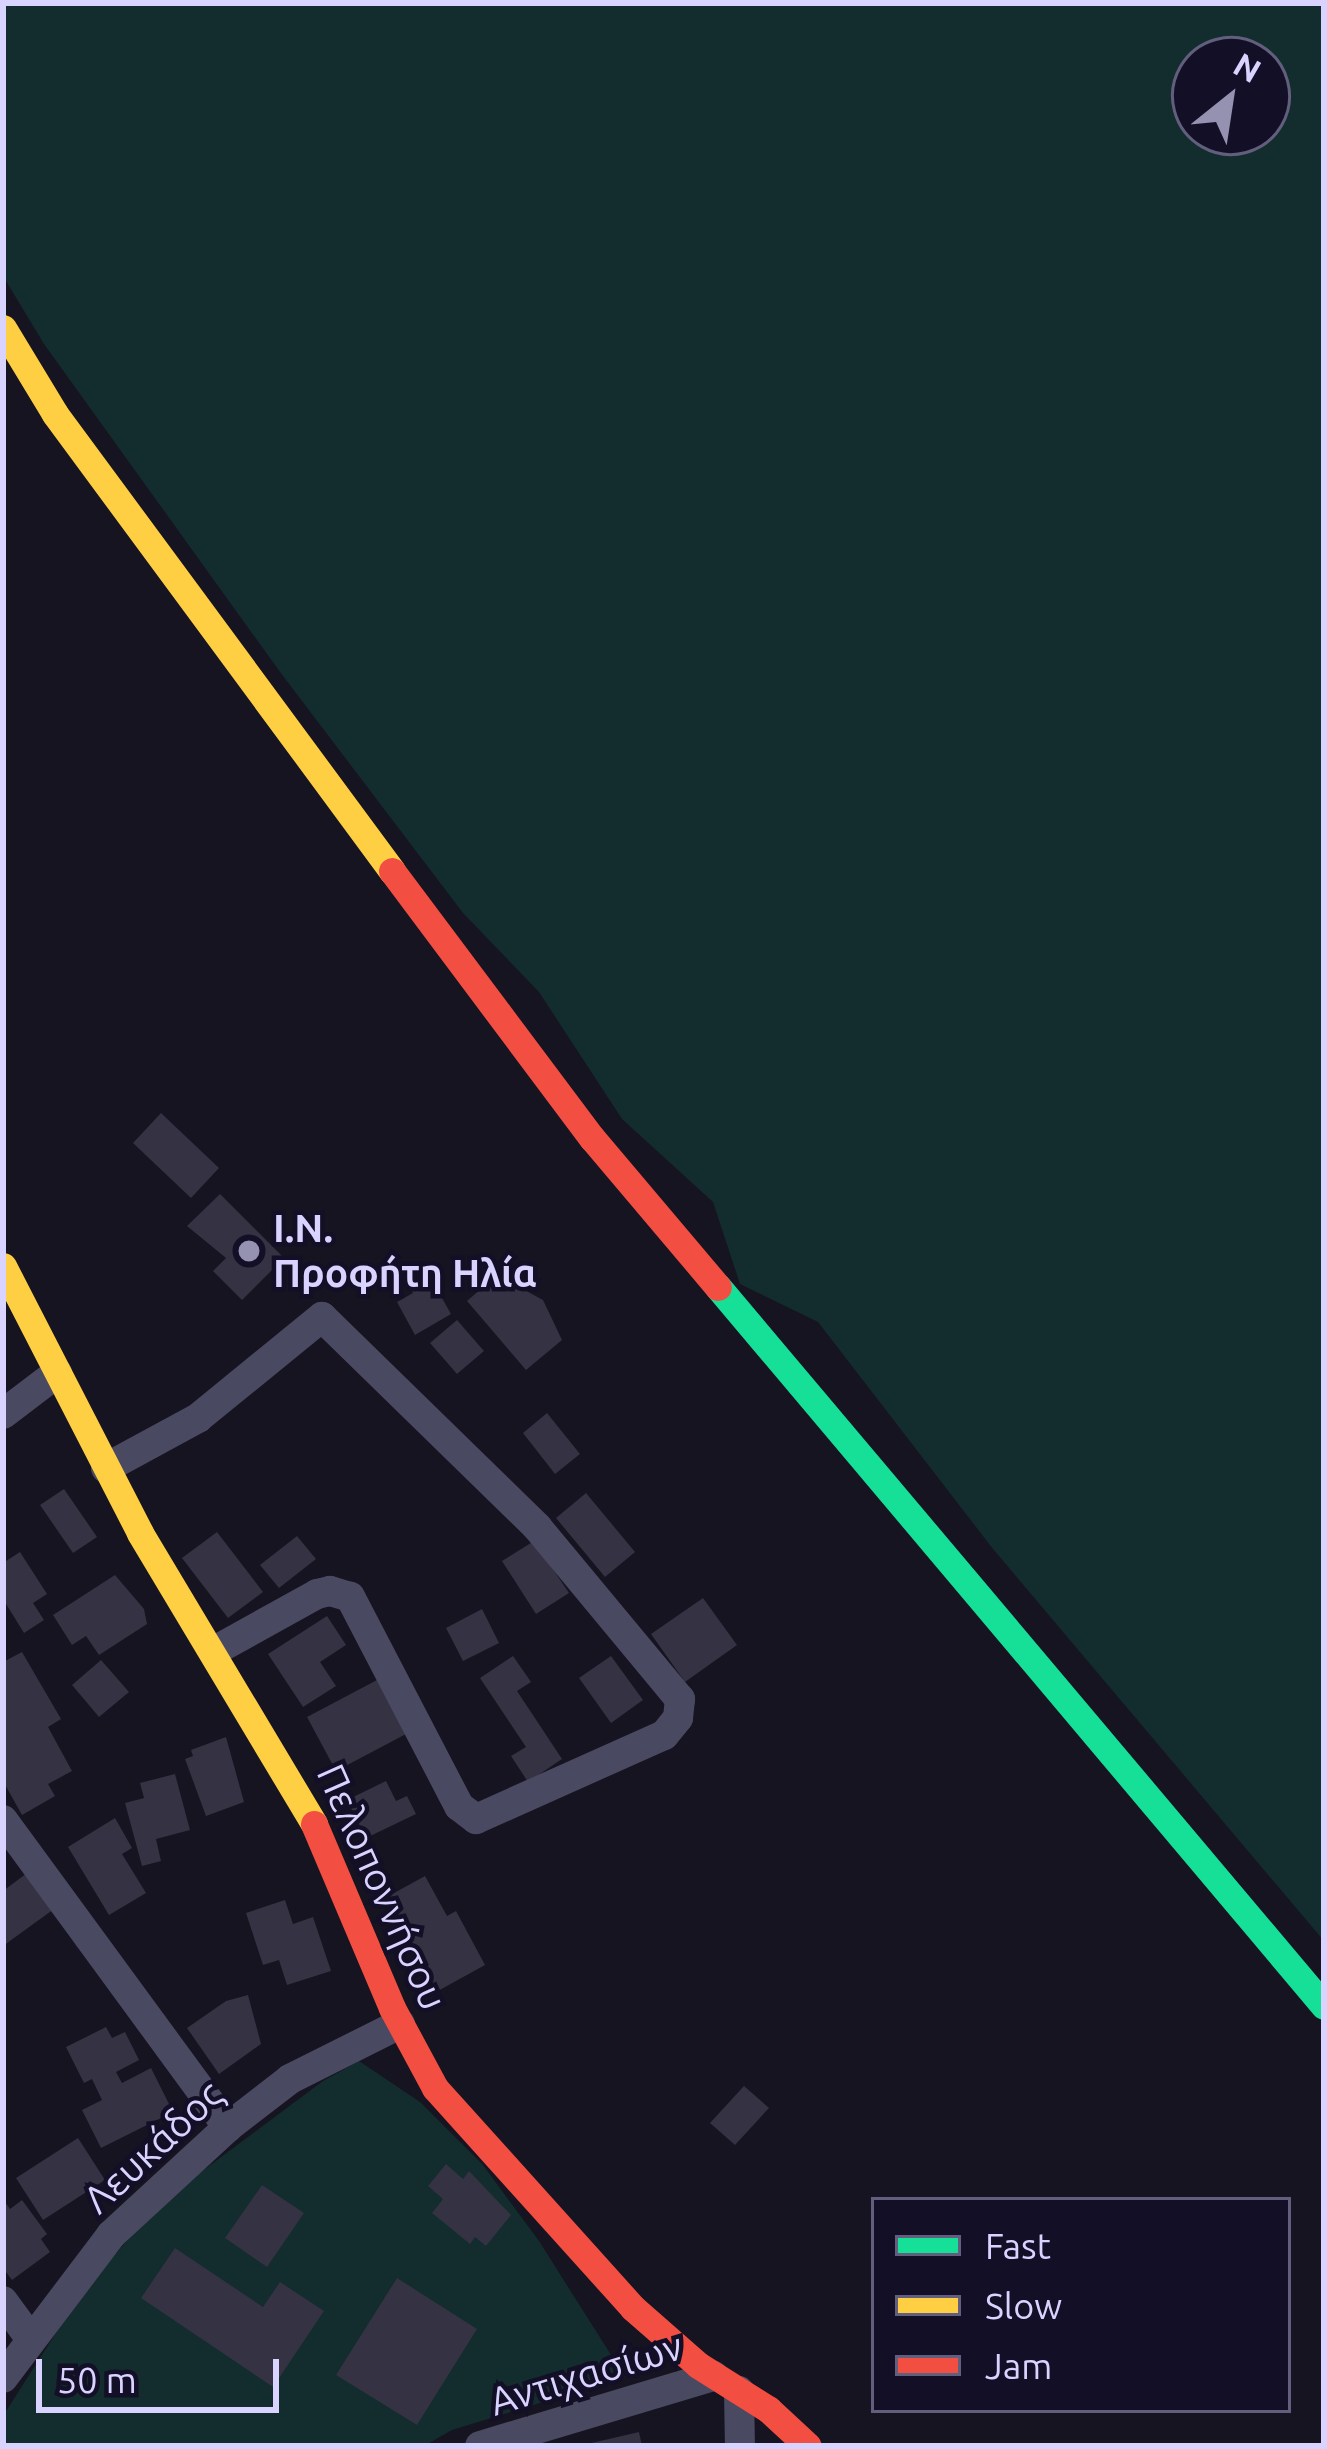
<!DOCTYPE html>
<html>
<head>
<meta charset="utf-8">
<style>
  body { margin:0 }
  #map { position:relative; width:1327px; height:2449px; overflow:hidden; background:#161421; font-family:Ubuntu,sans-serif }
  div>[style] { position:absolute }
  [style*='--x'] { left:calc(var(--x)*1px); top:calc(var(--y)*1px); width:calc(var(--w)*1px); rotate:calc(var(--a)*1deg) }
  .green>* { inset:0; background:#132c2d }
  .building>* { inset:0; background:#343243 }
  .street>* { height:30px; margin:-15px; padding:0 15px; transform-origin:15px; border-radius:15px; background:#4a4962 }
  .fast>* { height:27px; margin:-13.5px; padding:0 13.5px; transform-origin:13.5px; border-radius:13.5px; background:#16e098 }
  .slow>* { height:27px; margin:-13.5px; padding:0 13.5px; transform-origin:13.5px; border-radius:13.5px; background:#ffcf43 }
  .jam>* { height:27px; margin:-13.5px; padding:0 13.5px; transform-origin:13.5px; border-radius:13.5px; background:#f24e42 }
  .dots>* { width:33px; height:33px; translate:-50% -50%; box-sizing:border-box; border:6px solid #130f26; border-radius:50% }
  span { translate:-50% -50%; white-space:nowrap; text-align:center; line-height:1.15; -webkit-text-stroke:9px #130f26; paint-order:stroke }
  .poi-label { font-size:39px; color:#d9d4ff; font-weight:700 }
  .left { translate:0 -50%; text-align:left }
  .street-label { font-size:39px; color:#d9d4ff }
  .frame { position:absolute; inset:0; border:6px solid #d9d4ff; pointer-events:none }
  .legend { position:absolute; left:871px; top:2197px; width:420px; height:216px; box-sizing:border-box; background:#130f26; border:3px solid #625e7d; margin:0; padding:15px 21px; list-style:none; font-size:36px; color:#d9d4ff }
  .legend li { display:flex; align-items:center; gap:24px; height:60px }
  .legend b { width:60px; border:3px solid #625e7d }
  .north { position:absolute; left:1171px; top:36px; width:120px; height:120px; box-sizing:border-box; background:#130f26; border:3px solid #625e7d; border-radius:50%; rotate:30deg; font-size:33px; font-weight:700; line-height:48px; text-align:center; color:#d9d4ff }
  .north::after { content:''; display:block; margin:auto; width:42px; height:54px; background:#9591b1; clip-path:polygon(50% 0,100% 100%,50% 72%,0 100%) }
  .scale { position:absolute; left:36px; top:2359px; width:243px; height:54px; box-sizing:border-box; border:6px solid #d9d4ff; border-top:0; padding-left:15px; font-size:36px; line-height:42px; white-space:nowrap; color:#d9d4ff; -webkit-text-stroke:9px #130f26; paint-order:stroke }
</style>
</head>
<body>
<div id="map">
  <div class="green">
    <div style="clip-path:polygon(evenodd,3px 3px,1324px 3px,1324px 1941px,993px 1549px,818px 1322px,740px 1284px,713px 1202px,622px 1119px,539px 992px,463px 913px,280px 672px,44px 344px,3px 276px,3px 3px,1195px 60px,1267px 60px,1267px 132px,1195px 132px,1195px 60px)"></div>
    <div style="clip-path:polygon(359px 2061px,420px 2102px,483px 2165px,539px 2241px,625px 2377px,452px 2430px,424px 2446px,3px 2446px,3px 2416px,82px 2292px,162px 2201px,323px 2081px)"></div>
  </div>
  <div class="building">
    <div style="clip-path:polygon(161px 1113px,219px 1168px,191px 1198px,133px 1143px)"></div>
    <div style="clip-path:polygon(220px 1194px,284px 1258px,242px 1300px,213px 1271px,226px 1258px,187px 1226px)"></div>
    <div style="clip-path:polygon(497px 1275px,543px 1300px,562px 1340px,526px 1370px,467px 1301px)"></div>
    <div style="clip-path:polygon(417px 1278px,423px 1288px,433px 1282px,451px 1314px,415px 1335px,397px 1302px,413px 1293px,407px 1284px)"></div>
    <div style="clip-path:polygon(457px 1320px,484px 1351px,457px 1374px,430px 1343px)"></div>
    <div style="clip-path:polygon(547px 1413px,580px 1454px,555px 1474px,523px 1433px)"></div>
    <div style="clip-path:polygon(64px 1489px,97px 1537px,73px 1553px,40px 1505px)"></div>
    <div style="clip-path:polygon(586px 1493px,635px 1552px,605px 1577px,556px 1518px)"></div>
    <div style="clip-path:polygon(217px 1532px,263px 1592px,228px 1618px,182px 1558px)"></div>
    <div style="clip-path:polygon(297px 1536px,316px 1559px,279px 1588px,260px 1565px)"></div>
    <div style="clip-path:polygon(534px 1541px,569px 1593px,536px 1614px,502px 1561px)"></div>
    <div style="clip-path:polygon(20px 1552px,47px 1594px,33px 1603px,44px 1620px,24px 1633px,3px 1599px,3px 1563px)"></div>
    <div style="clip-path:polygon(115px 1575px,144px 1609px,147px 1624px,99px 1655px,86px 1636px,72px 1645px,53px 1615px)"></div>
    <div style="clip-path:polygon(703px 1598px,737px 1645px,685px 1682px,651px 1634px)"></div>
    <div style="clip-path:polygon(482px 1609px,499px 1643px,463px 1661px,446px 1628px)"></div>
    <div style="clip-path:polygon(327px 1616px,346px 1645px,320px 1662px,336px 1686px,303px 1707px,268px 1654px)"></div>
    <div style="clip-path:polygon(22px 1652px,61px 1719px,48px 1727px,72px 1771px,48px 1784px,55px 1796px,22px 1815px,3px 1781px,3px 1662px)"></div>
    <div style="clip-path:polygon(513px 1656px,531px 1682px,517px 1691px,562px 1759px,528px 1782px,511px 1756px,526px 1747px,480px 1678px)"></div>
    <div style="clip-path:polygon(611px 1656px,643px 1700px,611px 1723px,579px 1678px)"></div>
    <div style="clip-path:polygon(101px 1660px,129px 1692px,99px 1717px,72px 1685px)"></div>
    <div style="clip-path:polygon(377px 1680px,406px 1734px,336px 1771px,307px 1717px)"></div>
    <div style="clip-path:polygon(226px 1737px,244px 1802px,206px 1816px,185px 1759px,193px 1756px,191px 1750px)"></div>
    <div style="clip-path:polygon(175px 1774px,190px 1830px,156px 1839px,161px 1861px,142px 1866px,125px 1803px,144px 1798px,140px 1783px)"></div>
    <div style="clip-path:polygon(386px 1781px,396px 1801px,407px 1796px,416px 1814px,366px 1838px,347px 1800px)"></div>
    <div style="clip-path:polygon(115px 1818px,132px 1848px,122px 1854px,146px 1893px,109px 1915px,68px 1847px)"></div>
    <div style="clip-path:polygon(27px 1873px,54px 1909px,3px 1946px,3px 1891px)"></div>
    <div style="clip-path:polygon(425px 1876px,447px 1916px,456px 1911px,485px 1965px,436px 1992px,385px 1898px)"></div>
    <div style="clip-path:polygon(285px 1900px,293px 1924px,313px 1917px,331px 1971px,287px 1985px,279px 1960px,263px 1965px,246px 1913px)"></div>
    <div style="clip-path:polygon(248px 1995px,261px 2044px,219px 2074px,187px 2028px,226px 2001px)"></div>
    <div style="clip-path:polygon(106px 2027px,112px 2038px,125px 2032px,139px 2060px,116px 2072px,122px 2083px,151px 2068px,173px 2112px,101px 2148px,82px 2110px,102px 2100px,92px 2079px,84px 2083px,66px 2047px)"></div>
    <div style="clip-path:polygon(744px 2086px,769px 2108px,735px 2145px,710px 2123px)"></div>
    <div style="clip-path:polygon(78px 2138px,105px 2180px,43px 2220px,16px 2178px)"></div>
    <div style="clip-path:polygon(446px 2164px,463px 2179px,469px 2171px,511px 2215px,486px 2246px,475px 2237px,470px 2244px,432px 2213px,443px 2199px,428px 2186px)"></div>
    <div style="clip-path:polygon(262px 2185px,304px 2213px,267px 2267px,225px 2238px)"></div>
    <div style="clip-path:polygon(3px 2199px,10px 2209px,22px 2200px,47px 2234px,41px 2239px,50px 2252px,12px 2280px,3px 2268px)"></div>
    <div style="clip-path:polygon(175px 2248px,263px 2307px,280px 2282px,324px 2311px,273px 2387px,141px 2298px)"></div>
    <div style="clip-path:polygon(397px 2278px,477px 2329px,417px 2425px,336px 2375px)"></div>
    <div style="clip-path:polygon(639px 2432px,642px 2446px,588px 2446px,587px 2444px)"></div>
  </div>
  <div class="street">
    <div style="--x:3;--y:1414;--w:68;--a:-37.2"></div>
    <div style="--x:106;--y:1468;--w:105;--a:-28.5"></div>
    <div style="--x:198;--y:1418;--w:160;--a:-39.2"></div>
    <div style="--x:322;--y:1317;--w:301;--a:44.3"></div>
    <div style="--x:537;--y:1527;--w:224;--a:50.3"></div>
    <div style="--x:680;--y:1699;--w:19;--a:96"></div>
    <div style="--x:678;--y:1718;--w:22;--a:129"></div>
    <div style="--x:664;--y:1735;--w:206;--a:155.9"></div>
    <div style="--x:476;--y:1819;--w:21;--a:-143"></div>
    <div style="--x:459;--y:1806;--w:236;--a:-117.5"></div>
    <div style="--x:350;--y:1597;--w:21;--a:-163"></div>
    <div style="--x:330;--y:1591;--w:13;--a:167"></div>
    <div style="--x:317;--y:1594;--w:115;--a:151"></div>
    <div style="--x:3;--y:1820;--w:381;--a:53.8"></div>
    <div style="--x:3;--y:2301;--w:46;--a:53.9"></div>
    <div style="--x:3;--y:2378;--w:179;--a:-52.9"></div>
    <div style="--x:111;--y:2235;--w:159;--a:-42.7"></div>
    <div style="--x:228;--y:2127;--w:78;--a:-37.7"></div>
    <div style="--x:290;--y:2079;--w:123;--a:-26.6"></div>
    <div style="--x:739;--y:2391;--w:55;--a:89"></div>
    <div style="--x:480;--y:2446;--w:244;--a:-16.7"></div>
  </div>
  <div class="fast">
    <div style="--x:718;--y:1287;--w:940;--a:49.87"></div>
  </div>
  <div class="slow">
    <div style="--x:3;--y:328;--w:100;--a:58.8"></div>
    <div style="--x:55;--y:414;--w:568;--a:53.59"></div>
    <div style="--x:3;--y:1266;--w:300;--a:62.8"></div>
    <div style="--x:140;--y:1533;--w:339;--a:59.1"></div>
  </div>
  <div class="jam">
    <div style="--x:392;--y:871;--w:334;--a:53.2"></div>
    <div style="--x:592;--y:1138;--w:195;--a:49.8"></div>
    <div style="--x:314;--y:1824;--w:200;--a:67"></div>
    <div style="--x:392;--y:2008;--w:91;--a:61.7"></div>
    <div style="--x:435;--y:2088;--w:296;--a:48"></div>
    <div style="--x:633;--y:2308;--w:86;--a:41.2"></div>
    <div style="--x:698;--y:2365;--w:83;--a:32.2"></div>
    <div style="--x:768;--y:2409;--w:54;--a:42.8"></div>
  </div>
  <div class="dots">
    <div style="left:249px;top:1251px;background:#9591b1"></div>
  </div>
  <div class="poi-label">
    <span class="left" style="left:273px;top:1251px">Ι.Ν.<br>Προφήτη Ηλία</span>
  </div>
  <div class="street-label">
    <span style="left:382px;top:1887px;rotate:66deg">Πελοποννήσου</span>
    <span style="left:153px;top:2147px;rotate:-43deg">Λευκάδος</span>
    <span style="left:586px;top:2374px;rotate:-17deg">Αντιχασίων</span>
  </div>
  <div class="frame"></div>
  <ul class="legend">
  <li><b style="height:15px;background:#16e098"></b>Fast</li>
  <li><b style="height:15px;background:#ffcf43"></b>Slow</li>
  <li><b style="height:15px;background:#f24e42"></b>Jam</li>
  </ul>
  <div class="north">N</div>
  <div class="scale">50 m</div>
</div>
</body>
</html>
